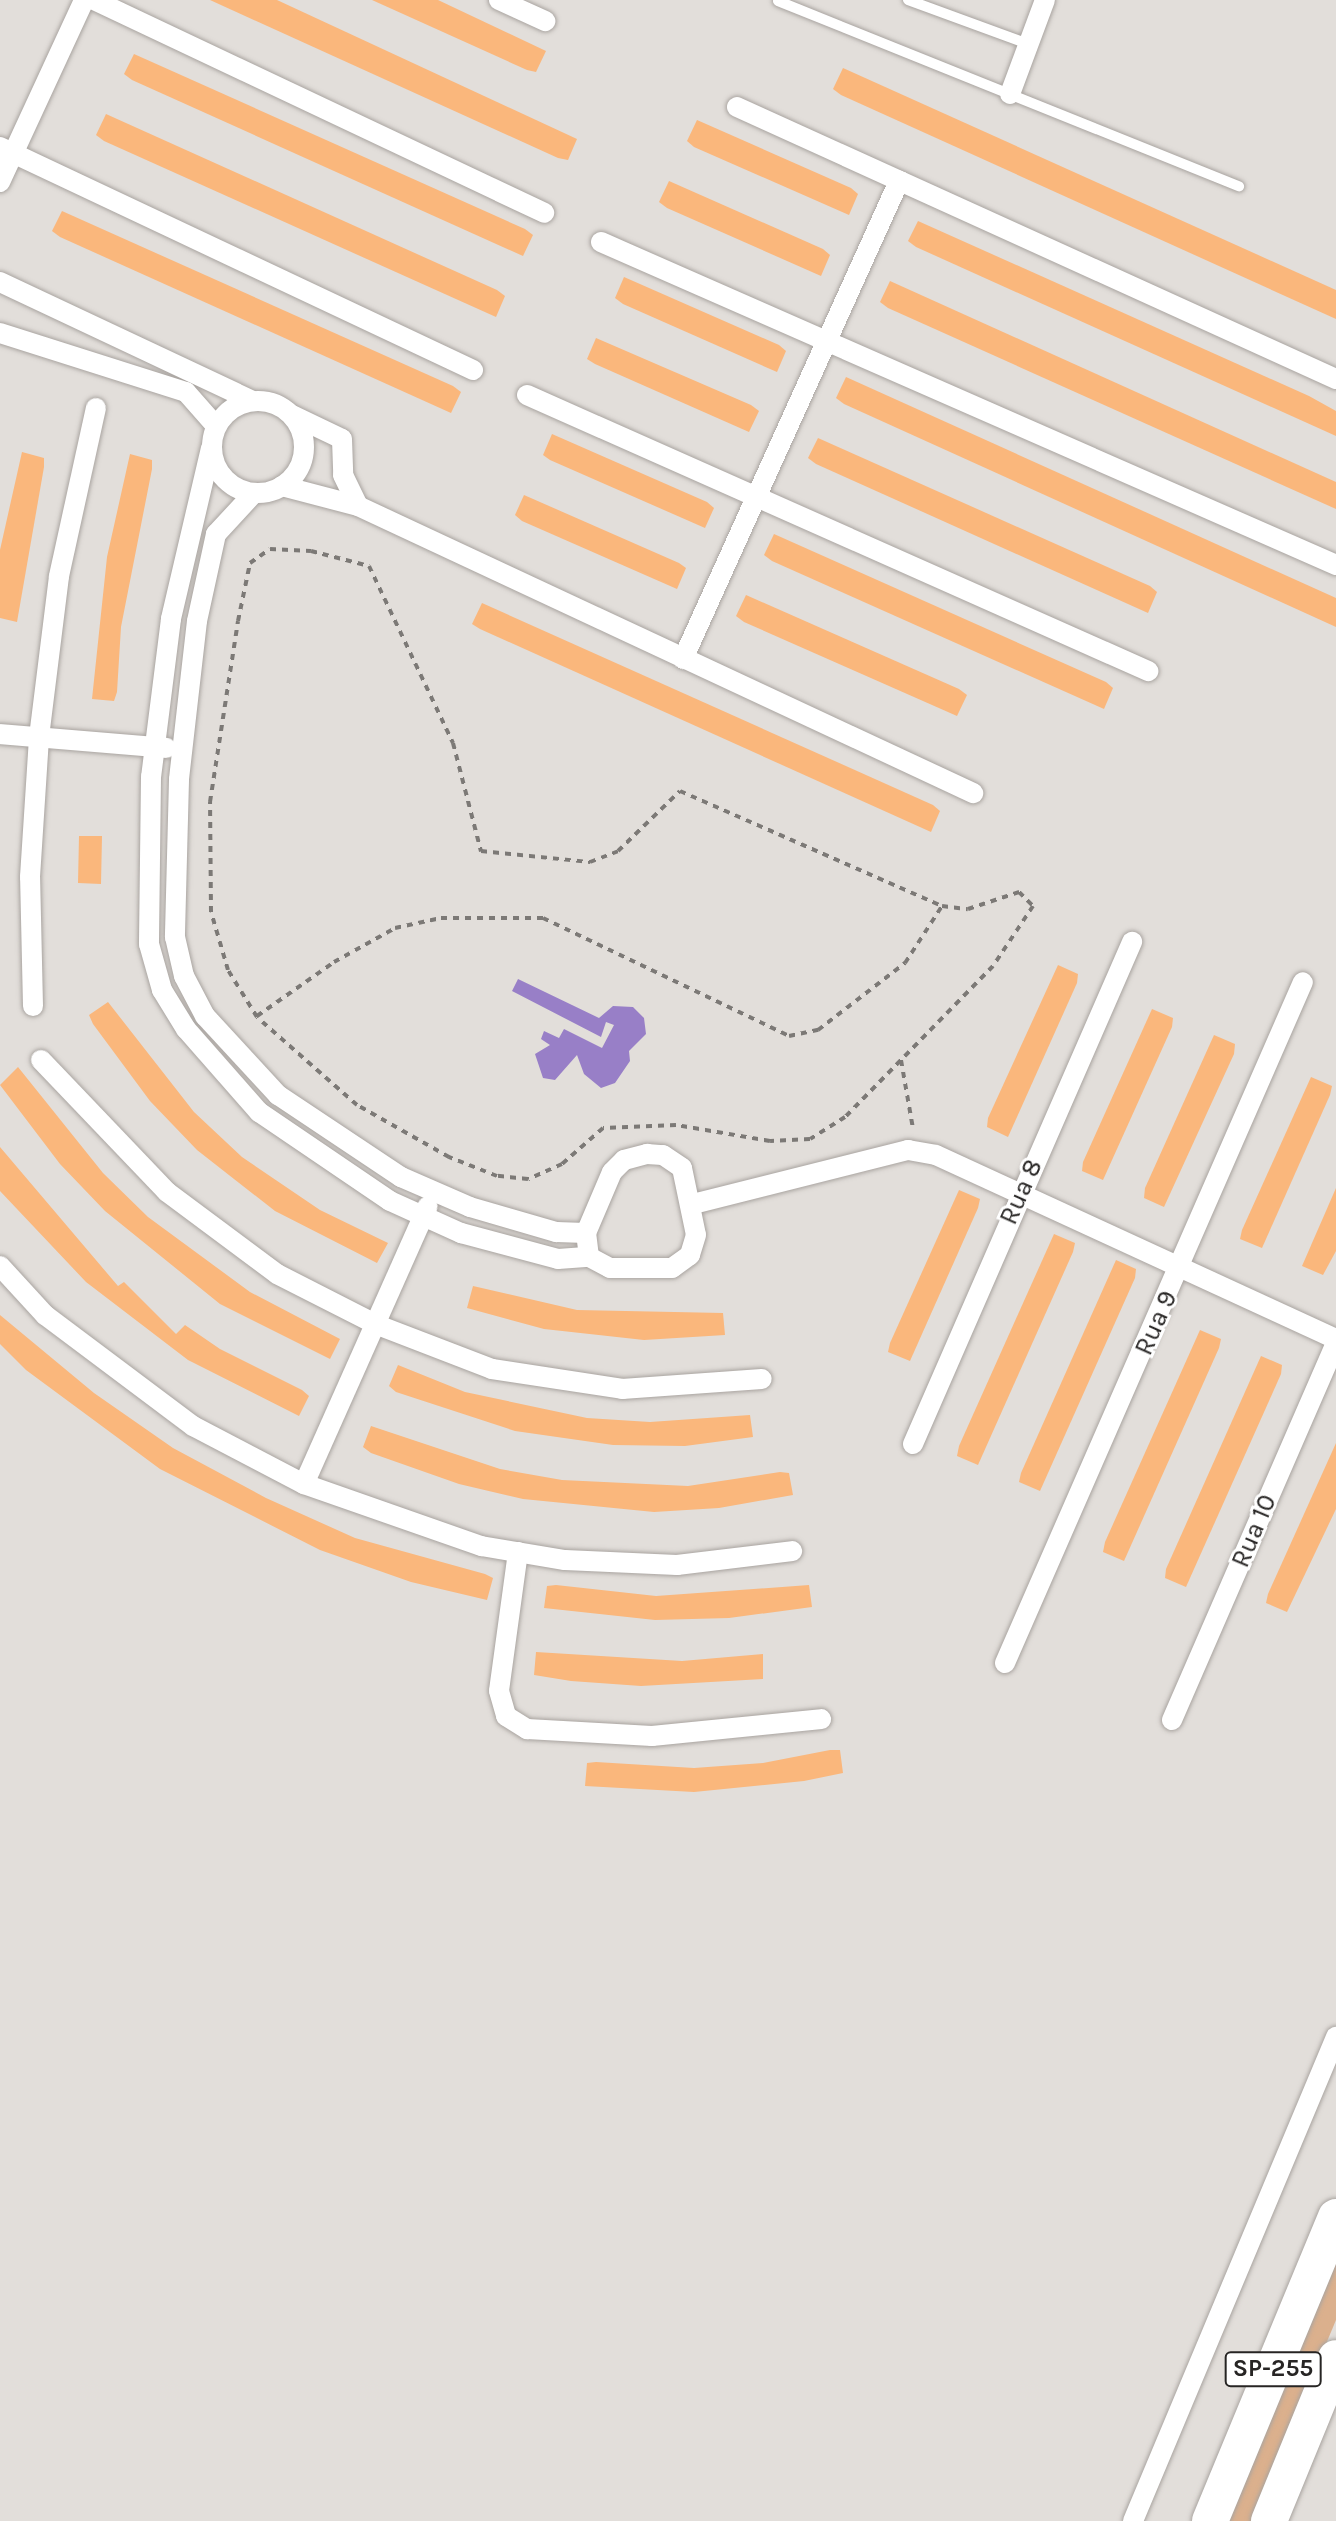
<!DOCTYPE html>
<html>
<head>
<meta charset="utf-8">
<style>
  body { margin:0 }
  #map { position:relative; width:1336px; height:2521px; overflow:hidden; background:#e2deda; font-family:Karla,sans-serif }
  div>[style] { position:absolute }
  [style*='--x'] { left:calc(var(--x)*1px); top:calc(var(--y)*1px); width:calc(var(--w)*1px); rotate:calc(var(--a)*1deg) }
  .green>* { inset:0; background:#dbb08d }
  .water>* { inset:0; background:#987fc7 }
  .building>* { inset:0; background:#fab77c }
  .path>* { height:4px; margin-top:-2px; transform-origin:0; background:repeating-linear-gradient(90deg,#7c7976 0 6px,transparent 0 12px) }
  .roads { filter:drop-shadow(0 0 2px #a9a4a0) drop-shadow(0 0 2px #a9a4a0) }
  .lane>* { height:10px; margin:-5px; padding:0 5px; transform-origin:5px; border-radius:5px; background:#fff }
  .street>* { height:20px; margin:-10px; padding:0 10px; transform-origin:10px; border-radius:10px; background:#fff }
  .street>.ring { margin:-10px; padding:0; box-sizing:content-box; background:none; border:20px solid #fff; border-radius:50% }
  .highway>* { height:36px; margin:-18px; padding:0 18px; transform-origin:18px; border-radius:18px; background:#fff }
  span { translate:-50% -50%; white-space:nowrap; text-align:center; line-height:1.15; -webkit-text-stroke:6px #fff; paint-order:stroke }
  .shield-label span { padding:2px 6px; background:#fff; border:2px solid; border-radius:6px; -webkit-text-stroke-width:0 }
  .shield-label { font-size:24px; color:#272524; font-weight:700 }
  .street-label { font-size:26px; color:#272524 }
</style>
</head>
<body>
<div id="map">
  <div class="green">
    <div style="clip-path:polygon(1336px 2252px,1336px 2320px,1252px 2521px,1224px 2521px)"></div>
  </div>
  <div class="water">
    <div style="clip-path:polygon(518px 979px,599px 1018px,613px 1006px,633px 1007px,644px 1018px,646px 1034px,629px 1051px,630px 1061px,615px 1083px,601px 1088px,584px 1074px,577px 1055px,555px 1080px,543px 1078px,535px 1054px,550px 1045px,541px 1039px,544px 1031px,559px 1038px,564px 1029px,602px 1048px,614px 1025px,606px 1022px,601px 1037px,512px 991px)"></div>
  </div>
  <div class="building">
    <div style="clip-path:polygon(210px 0,277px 0,577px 139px,568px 160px,558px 158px)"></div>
    <div style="clip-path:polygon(372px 0,438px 0,546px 51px,536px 72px,527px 70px)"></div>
    <div style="clip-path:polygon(134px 54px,525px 229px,533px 235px,523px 256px,132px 80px,124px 74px)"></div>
    <div style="clip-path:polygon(843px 68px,1336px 290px,1336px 319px,841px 95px,833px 89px)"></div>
    <div style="clip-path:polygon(106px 114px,497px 290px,505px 296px,496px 317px,104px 141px,96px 135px)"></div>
    <div style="clip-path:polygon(697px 120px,851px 188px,858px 194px,849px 215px,694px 147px,687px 141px)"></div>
    <div style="clip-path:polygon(669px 181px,823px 249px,830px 255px,821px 276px,667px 208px,659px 202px)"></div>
    <div style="clip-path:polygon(62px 211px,453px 386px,461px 392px,451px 413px,60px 237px,52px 231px)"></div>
    <div style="clip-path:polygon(918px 221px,1309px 396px,1336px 411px,1336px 436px,916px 247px,908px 241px)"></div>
    <div style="clip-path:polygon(624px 277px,779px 345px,786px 351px,777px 372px,623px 304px,615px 298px)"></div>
    <div style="clip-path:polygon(890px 281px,1336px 482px,1336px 509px,888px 308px,880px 302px)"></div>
    <div style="clip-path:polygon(596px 338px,751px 405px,759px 411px,749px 432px,595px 364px,587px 359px)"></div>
    <div style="clip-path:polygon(846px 377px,1336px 598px,1336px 627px,844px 404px,836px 398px)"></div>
    <div style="clip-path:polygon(552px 434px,707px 502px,714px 508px,705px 528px,550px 460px,543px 455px)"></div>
    <div style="clip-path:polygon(818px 438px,1150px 586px,1157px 592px,1148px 613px,816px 464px,808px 458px)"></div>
    <div style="clip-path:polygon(22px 452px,44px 458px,44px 467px,17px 622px,0 618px,0 550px)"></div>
    <div style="clip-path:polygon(130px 454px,152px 460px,152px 469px,121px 627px,117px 692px,114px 701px,92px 699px,107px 557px)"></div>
    <div style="clip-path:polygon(524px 495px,679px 563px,686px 568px,677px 589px,522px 521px,515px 515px)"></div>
    <div style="clip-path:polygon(774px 534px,1106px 682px,1113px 688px,1104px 709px,772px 561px,764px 555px)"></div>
    <div style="clip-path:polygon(746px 595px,959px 689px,967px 695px,957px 716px,744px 622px,736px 616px)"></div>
    <div style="clip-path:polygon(482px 603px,933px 805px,940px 811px,931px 832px,480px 629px,472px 624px)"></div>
    <div style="clip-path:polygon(79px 836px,102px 836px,101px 884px,78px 883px)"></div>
    <div style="clip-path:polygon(1058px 965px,1078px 974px,1077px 983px,1008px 1137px,987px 1127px,988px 1118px)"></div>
    <div style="clip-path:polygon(108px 1002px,194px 1112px,242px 1157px,320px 1210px,388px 1243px,377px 1263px,275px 1211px,197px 1150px,150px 1101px,93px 1024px,89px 1015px)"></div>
    <div style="clip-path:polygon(1152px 1009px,1173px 1018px,1172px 1027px,1103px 1180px,1082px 1171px,1083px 1162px)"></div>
    <div style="clip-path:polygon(1214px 1035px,1235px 1044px,1234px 1054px,1164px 1207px,1144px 1198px,1145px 1188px)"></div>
    <div style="clip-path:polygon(18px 1067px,103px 1173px,148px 1217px,250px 1292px,340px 1339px,330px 1359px,220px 1304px,105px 1211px,60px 1164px,0 1085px)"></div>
    <div style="clip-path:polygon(1311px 1077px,1332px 1086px,1330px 1095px,1262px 1248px,1240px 1239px,1242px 1230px)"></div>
    <div style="clip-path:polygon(0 1147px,118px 1286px,124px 1282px,176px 1334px,185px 1325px,220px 1349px,302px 1390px,309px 1396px,299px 1416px,188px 1360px,86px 1282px,0 1191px)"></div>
    <div style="clip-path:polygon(1336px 1188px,1336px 1251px,1323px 1275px,1302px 1266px)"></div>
    <div style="clip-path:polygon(959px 1190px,980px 1199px,978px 1208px,910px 1361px,888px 1352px,890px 1343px)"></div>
    <div style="clip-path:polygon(1054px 1234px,1075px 1243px,1073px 1252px,978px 1465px,957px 1456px,959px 1446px)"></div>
    <div style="clip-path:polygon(1116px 1260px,1136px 1269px,1135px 1278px,1040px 1491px,1019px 1482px,1021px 1473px)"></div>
    <div style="clip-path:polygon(473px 1286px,577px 1310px,723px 1313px,725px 1335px,644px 1340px,544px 1329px,467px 1308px)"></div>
    <div style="clip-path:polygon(0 1315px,94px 1393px,173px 1448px,266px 1498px,355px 1538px,485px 1574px,493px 1578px,487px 1600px,411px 1582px,320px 1550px,160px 1469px,26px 1370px,0 1344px)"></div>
    <div style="clip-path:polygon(1200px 1330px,1221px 1339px,1219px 1348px,1124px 1561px,1103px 1552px,1105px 1542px)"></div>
    <div style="clip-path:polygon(1261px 1356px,1282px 1365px,1281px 1374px,1186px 1587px,1165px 1578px,1166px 1569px)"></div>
    <div style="clip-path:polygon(398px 1365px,465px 1392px,587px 1418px,650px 1422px,750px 1415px,753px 1437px,685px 1446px,613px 1445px,515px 1431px,396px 1392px,389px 1386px)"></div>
    <div style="clip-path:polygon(371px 1426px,500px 1469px,562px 1480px,688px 1486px,780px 1472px,789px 1473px,793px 1495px,719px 1508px,654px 1512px,523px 1499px,459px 1484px,371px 1453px,363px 1447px)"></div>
    <div style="clip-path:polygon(1336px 1443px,1336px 1509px,1287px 1612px,1266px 1603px,1268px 1594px)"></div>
    <div style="clip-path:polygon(809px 1585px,812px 1607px,729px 1618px,655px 1620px,544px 1608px,547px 1586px,556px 1585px,656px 1596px)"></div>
    <div style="clip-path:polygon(536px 1652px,682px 1661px,763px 1654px,763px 1679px,641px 1686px,571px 1681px,534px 1675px)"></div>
    <div style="clip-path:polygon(830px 1750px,840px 1750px,843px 1773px,804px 1781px,694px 1792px,585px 1786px,587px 1763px,596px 1762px,694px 1768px,763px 1763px)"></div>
  </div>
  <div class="path">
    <div style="--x:270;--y:549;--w:41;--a:2.8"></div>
    <div style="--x:311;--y:551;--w:60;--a:14.5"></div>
    <div style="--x:369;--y:566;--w:196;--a:64.6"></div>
    <div style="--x:453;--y:743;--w:112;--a:75.5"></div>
    <div style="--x:481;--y:851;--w:110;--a:5.8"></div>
    <div style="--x:590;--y:862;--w:30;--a:-21"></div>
    <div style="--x:618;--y:851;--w:86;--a:-44.1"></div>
    <div style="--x:680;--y:791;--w:286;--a:23.7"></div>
    <div style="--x:942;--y:906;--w:26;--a:7"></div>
    <div style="--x:968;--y:909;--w:54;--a:-18.4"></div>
    <div style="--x:1019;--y:892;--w:20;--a:45"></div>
    <div style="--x:1033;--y:906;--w:72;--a:123.7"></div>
    <div style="--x:993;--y:966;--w:211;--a:134.4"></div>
    <div style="--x:845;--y:1117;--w:41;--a:147.8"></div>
    <div style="--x:810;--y:1139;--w:40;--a:177.1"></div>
    <div style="--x:770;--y:1141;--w:95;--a:-170.3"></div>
    <div style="--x:676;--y:1125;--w:73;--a:177.6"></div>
    <div style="--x:603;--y:1128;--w:55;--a:138.7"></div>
    <div style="--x:562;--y:1164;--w:37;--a:156"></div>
    <div style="--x:528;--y:1179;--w:31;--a:-174"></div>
    <div style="--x:497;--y:1176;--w:52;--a:-158.4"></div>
    <div style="--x:449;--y:1157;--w:106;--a:-150.5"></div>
    <div style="--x:357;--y:1105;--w:133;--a:-138.7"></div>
    <div style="--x:257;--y:1017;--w:55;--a:-121.7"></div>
    <div style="--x:228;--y:970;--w:60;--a:-106.3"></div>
    <div style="--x:211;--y:912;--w:110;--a:-90.5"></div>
    <div style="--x:210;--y:802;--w:183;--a:-81.2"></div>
    <div style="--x:238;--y:621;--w:59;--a:-78.3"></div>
    <div style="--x:250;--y:563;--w:24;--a:-35"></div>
    <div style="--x:257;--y:1016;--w:94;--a:-35"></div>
    <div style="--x:334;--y:962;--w:70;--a:-29.1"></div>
    <div style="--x:395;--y:928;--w:47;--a:-12.3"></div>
    <div style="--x:441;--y:918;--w:102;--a:0"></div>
    <div style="--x:543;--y:918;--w:273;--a:25.6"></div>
    <div style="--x:789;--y:1036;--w:30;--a:-12"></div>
    <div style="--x:818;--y:1030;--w:110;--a:-37.6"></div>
    <div style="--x:905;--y:963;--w:68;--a:-57"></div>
    <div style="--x:901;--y:1060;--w:70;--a:80.1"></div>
  </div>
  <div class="roads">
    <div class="lane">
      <div style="--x:908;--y:0;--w:128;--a:20.1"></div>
      <div style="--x:778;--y:1;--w:497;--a:21.9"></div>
    </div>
    <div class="street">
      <div style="--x:94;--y:0;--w:498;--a:25.3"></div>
      <div style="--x:499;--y:0;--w:51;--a:24.5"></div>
      <div style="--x:1010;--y:94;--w:100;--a:-69.6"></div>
      <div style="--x:737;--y:107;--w:658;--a:24.42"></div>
      <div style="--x:0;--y:147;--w:523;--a:25.24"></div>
      <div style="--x:0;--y:182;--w:200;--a:-65.2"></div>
      <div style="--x:601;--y:242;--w:803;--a:23.72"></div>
      <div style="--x:0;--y:282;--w:277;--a:25.2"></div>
      <div style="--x:0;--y:333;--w:195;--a:17.6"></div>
      <div style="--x:186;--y:392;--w:45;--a:48.6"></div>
      <div style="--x:527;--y:395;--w:680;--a:23.96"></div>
      <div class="ring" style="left:212px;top:401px;width:72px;height:72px"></div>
      <div style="--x:292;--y:415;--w:55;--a:25.6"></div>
      <div style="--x:342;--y:439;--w:36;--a:88"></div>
      <div style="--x:343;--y:475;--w:34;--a:64"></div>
      <div style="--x:211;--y:448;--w:176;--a:103.2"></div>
      <div style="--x:171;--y:619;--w:159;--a:97.2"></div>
      <div style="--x:151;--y:777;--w:167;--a:90.7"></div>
      <div style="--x:149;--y:944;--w:48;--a:74.2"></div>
      <div style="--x:162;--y:990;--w:46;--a:58.4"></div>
      <div style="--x:186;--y:1029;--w:111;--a:48.7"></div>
      <div style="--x:259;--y:1112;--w:158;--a:34.2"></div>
      <div style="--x:390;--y:1201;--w:78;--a:24.3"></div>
      <div style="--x:461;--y:1233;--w:100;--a:15"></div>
      <div style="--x:558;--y:1259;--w:31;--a:-4"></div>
      <div style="--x:282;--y:486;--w:79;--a:14.7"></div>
      <div style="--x:358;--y:506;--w:679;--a:25.02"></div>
      <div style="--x:254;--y:493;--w:56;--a:132.8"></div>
      <div style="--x:216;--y:534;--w:89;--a:102.3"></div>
      <div style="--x:197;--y:621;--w:160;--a:96.5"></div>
      <div style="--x:179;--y:780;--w:157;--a:91.5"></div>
      <div style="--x:175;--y:937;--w:40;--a:77"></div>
      <div style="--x:184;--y:976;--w:45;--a:62.3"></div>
      <div style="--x:205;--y:1016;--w:108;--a:47.3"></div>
      <div style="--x:278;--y:1095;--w:148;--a:33.7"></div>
      <div style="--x:401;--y:1177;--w:75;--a:23.5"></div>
      <div style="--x:470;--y:1207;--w:90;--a:16.2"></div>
      <div style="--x:556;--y:1232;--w:30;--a:2"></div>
      <div style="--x:683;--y:659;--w:525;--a:-65.68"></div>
      <div style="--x:0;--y:734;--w:167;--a:4.8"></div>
      <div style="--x:33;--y:1006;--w:129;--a:-91.3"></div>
      <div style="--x:30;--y:877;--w:140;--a:-86.3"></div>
      <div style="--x:39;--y:737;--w:162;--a:-82.9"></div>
      <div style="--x:59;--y:576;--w:172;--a:-77.6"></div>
      <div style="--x:41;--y:1060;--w:182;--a:46.3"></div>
      <div style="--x:167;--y:1192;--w:137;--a:36.7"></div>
      <div style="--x:277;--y:1274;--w:110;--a:27"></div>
      <div style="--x:375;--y:1324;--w:125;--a:21"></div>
      <div style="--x:492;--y:1369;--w:132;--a:8.7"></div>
      <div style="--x:622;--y:1389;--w:140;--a:-4.1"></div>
      <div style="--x:647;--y:1154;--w:16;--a:4"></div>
      <div style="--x:663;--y:1155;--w:23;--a:34"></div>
      <div style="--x:682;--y:1168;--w:68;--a:78.2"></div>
      <div style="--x:696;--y:1235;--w:21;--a:107"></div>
      <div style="--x:690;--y:1255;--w:22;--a:144"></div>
      <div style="--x:672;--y:1268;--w:62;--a:180"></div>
      <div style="--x:610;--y:1268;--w:24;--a:-152"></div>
      <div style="--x:589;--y:1257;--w:24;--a:-97"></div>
      <div style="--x:586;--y:1233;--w:66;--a:-66.9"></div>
      <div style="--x:612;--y:1172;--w:17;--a:-45"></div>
      <div style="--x:624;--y:1160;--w:24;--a:-15"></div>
      <div style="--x:693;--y:1204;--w:222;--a:-14.1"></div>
      <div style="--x:908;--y:1150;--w:28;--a:10"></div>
      <div style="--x:936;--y:1155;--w:440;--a:24.7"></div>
      <div style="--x:0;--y:1266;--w:67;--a:47.4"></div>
      <div style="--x:45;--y:1315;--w:185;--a:36.9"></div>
      <div style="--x:193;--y:1426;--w:125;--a:27.6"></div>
      <div style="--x:304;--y:1484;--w:188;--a:19.3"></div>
      <div style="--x:481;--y:1546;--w:85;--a:9.5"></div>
      <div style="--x:565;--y:1560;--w:112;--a:2.6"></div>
      <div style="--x:677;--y:1565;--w:116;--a:-6.9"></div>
      <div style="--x:913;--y:1444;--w:548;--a:-66.43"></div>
      <div style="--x:304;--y:1484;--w:304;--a:-66"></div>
      <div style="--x:518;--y:1552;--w:140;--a:97.8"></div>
      <div style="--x:499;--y:1691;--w:26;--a:74"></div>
      <div style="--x:506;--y:1716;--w:25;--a:32"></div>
      <div style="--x:527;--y:1729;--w:125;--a:3.2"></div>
      <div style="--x:652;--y:1736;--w:170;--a:-5.7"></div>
      <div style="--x:1005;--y:1663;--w:743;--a:-66.37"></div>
      <div style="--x:1172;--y:1720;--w:412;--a:-66.5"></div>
      <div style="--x:1133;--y:2521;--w:525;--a:-67.25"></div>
    </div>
    <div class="highway">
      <div style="--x:1210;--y:2521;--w:329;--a:-67.5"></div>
      <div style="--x:1269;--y:2521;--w:176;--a:-67.7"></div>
    </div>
  </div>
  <div class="shield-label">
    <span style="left:1273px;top:2369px">SP-255</span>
  </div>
  <div class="street-label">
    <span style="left:1021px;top:1192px;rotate:-66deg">Rua 8</span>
    <span style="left:1156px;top:1323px;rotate:-66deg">Rua 9</span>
    <span style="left:1254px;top:1531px;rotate:-67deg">Rua 10</span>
  </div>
</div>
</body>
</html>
